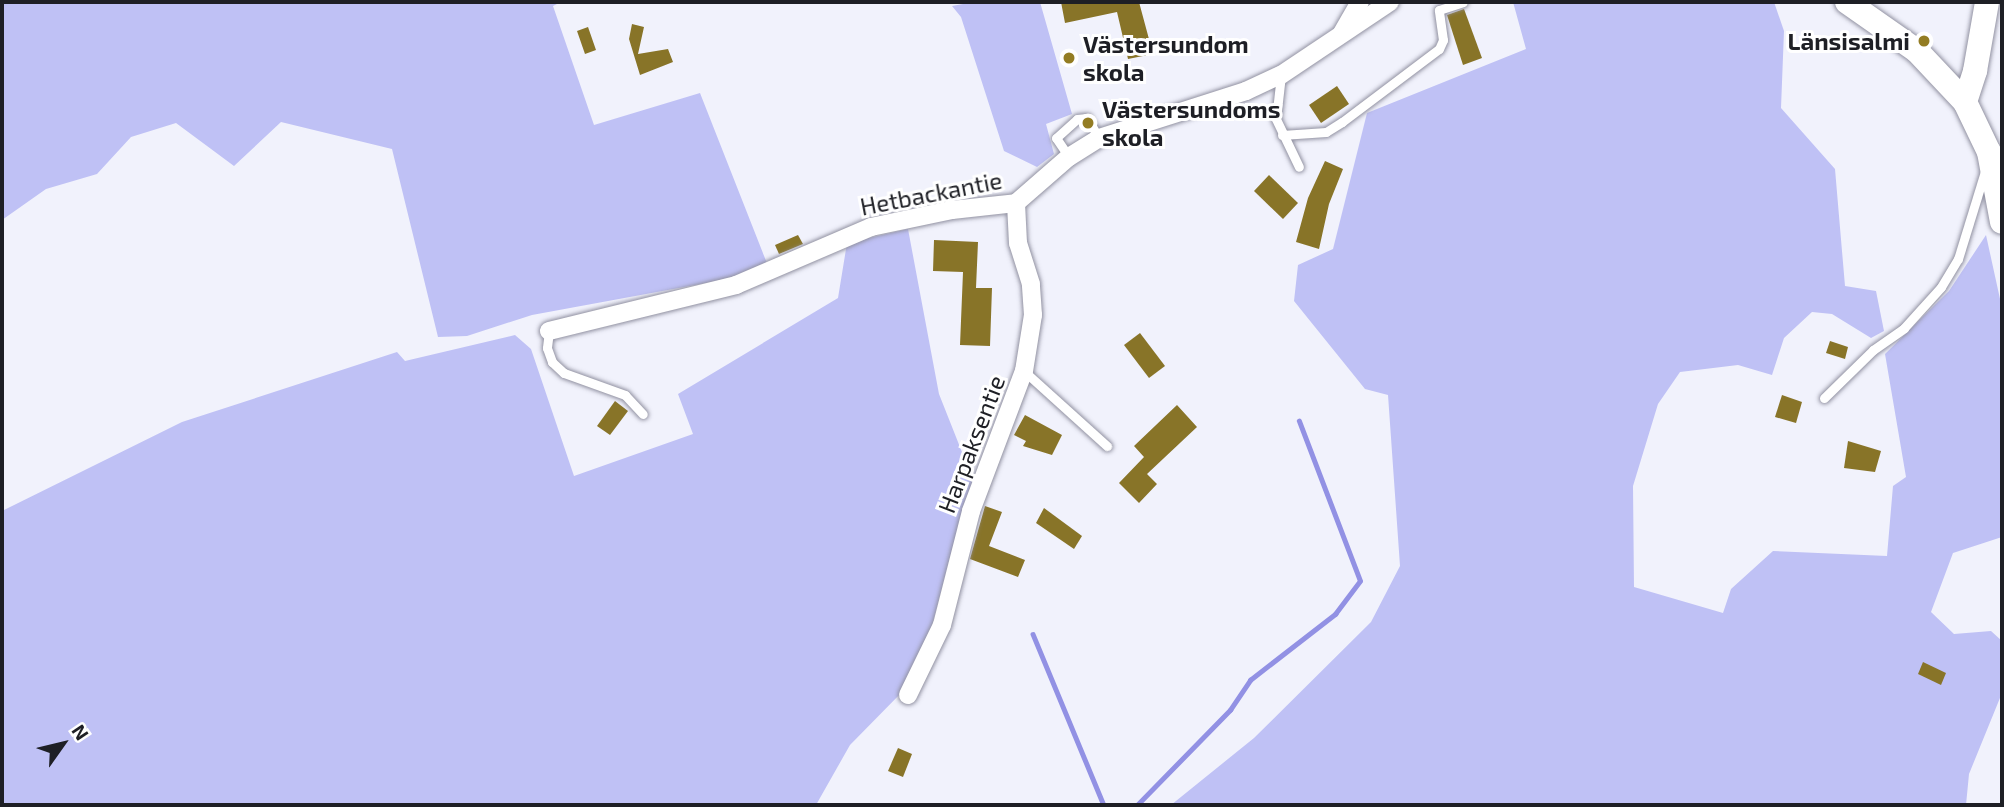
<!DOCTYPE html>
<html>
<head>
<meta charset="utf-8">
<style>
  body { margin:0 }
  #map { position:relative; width:2004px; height:807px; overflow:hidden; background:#f1f2fc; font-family:"Exo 2",sans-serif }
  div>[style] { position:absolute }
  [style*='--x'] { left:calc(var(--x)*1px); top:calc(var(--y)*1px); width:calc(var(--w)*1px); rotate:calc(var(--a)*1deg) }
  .green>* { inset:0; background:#bfc1f5 }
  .stream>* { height:4.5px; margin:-2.25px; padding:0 2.25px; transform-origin:2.25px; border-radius:2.25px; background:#9291e4 }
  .building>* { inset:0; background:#887428 }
  .roads { filter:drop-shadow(0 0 2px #9191a1) drop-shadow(0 0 2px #9191a1) }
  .lane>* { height:9px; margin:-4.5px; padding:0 4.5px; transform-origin:4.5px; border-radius:4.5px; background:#fff }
  .street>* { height:18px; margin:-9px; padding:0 9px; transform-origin:9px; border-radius:9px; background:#fff }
  .secondary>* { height:24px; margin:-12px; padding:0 12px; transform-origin:12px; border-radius:12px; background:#fff }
  .dots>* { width:19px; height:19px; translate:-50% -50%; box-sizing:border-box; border:4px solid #fff; border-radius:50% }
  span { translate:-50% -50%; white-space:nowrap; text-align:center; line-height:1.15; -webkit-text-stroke:6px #fff; paint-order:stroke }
  .poi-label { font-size:24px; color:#1e1f25; font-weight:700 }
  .right { translate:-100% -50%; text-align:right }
  .left { translate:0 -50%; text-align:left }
  .street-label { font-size:24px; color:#1e1f25 }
  .frame { position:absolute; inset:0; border:4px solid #1e1f25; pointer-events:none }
  .north { position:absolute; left:28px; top:709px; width:70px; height:70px; -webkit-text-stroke:5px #fff; paint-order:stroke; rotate:56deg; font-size:19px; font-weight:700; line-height:28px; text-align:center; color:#1e1f25 }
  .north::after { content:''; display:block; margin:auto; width:24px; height:32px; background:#1e1f25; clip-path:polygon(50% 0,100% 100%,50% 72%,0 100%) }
</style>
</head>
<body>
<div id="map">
  <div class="green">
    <div style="clip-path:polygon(2px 2px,561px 2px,553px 6px,594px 125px,700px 93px,768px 266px,733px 278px,532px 315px,467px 336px,438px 337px,392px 149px,281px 122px,234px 166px,176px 123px,131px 137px,97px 174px,46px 189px,2px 220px)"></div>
    <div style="clip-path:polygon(974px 2px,1040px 2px,1072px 114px,1046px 124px,1054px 154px,1037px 167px,1004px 151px,961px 17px,952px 6px)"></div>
    <div style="clip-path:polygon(1513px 2px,1774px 2px,1784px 31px,1781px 108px,1835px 169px,1845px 286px,1876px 291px,1884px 331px,1871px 338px,1832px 314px,1812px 312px,1784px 338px,1772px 375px,1738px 365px,1680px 372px,1658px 404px,1633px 486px,1634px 587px,1723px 613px,1731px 589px,1773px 551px,1887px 556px,1893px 486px,1906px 477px,1885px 354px,1949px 291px,1986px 235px,2002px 308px,2002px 537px,1953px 553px,1931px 612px,1954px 634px,1991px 631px,2002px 641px,2002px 693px,1969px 774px,1966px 805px,1171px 805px,1254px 738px,1371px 622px,1400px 566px,1388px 395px,1365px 389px,1294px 301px,1298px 265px,1333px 249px,1367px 113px,1526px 49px)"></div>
    <div style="clip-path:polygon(908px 229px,939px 394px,975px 485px,953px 546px,924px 656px,905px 689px,850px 745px,816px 805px,2px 805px,2px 511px,182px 422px,397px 352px,405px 361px,515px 335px,531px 349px,574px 476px,693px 434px,678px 394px,838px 298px,847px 243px)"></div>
  </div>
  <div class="stream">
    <div style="--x:1033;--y:634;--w:185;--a:67.5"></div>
    <div style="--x:1137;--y:805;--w:133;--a:-45.6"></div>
    <div style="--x:1230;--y:710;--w:36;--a:-56"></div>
    <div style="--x:1250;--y:680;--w:108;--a:-37.8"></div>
    <div style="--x:1335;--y:614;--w:41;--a:-52.9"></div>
    <div style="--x:1360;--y:581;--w:171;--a:-110.9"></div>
  </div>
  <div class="building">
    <div style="clip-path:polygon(1061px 2px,1139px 2px,1153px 54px,1128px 59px,1117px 12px,1065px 23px)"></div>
    <div style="clip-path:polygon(1464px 9px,1482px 58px,1463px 65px,1447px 15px)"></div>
    <div style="clip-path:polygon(632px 24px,644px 27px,638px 54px,668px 49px,673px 62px,640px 75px,629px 39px)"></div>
    <div style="clip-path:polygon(588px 27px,596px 50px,585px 54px,577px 31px)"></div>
    <div style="clip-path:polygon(1337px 86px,1349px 104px,1321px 123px,1309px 105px)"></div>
    <div style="clip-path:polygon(1325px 161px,1343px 169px,1329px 204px,1319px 249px,1296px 242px,1308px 198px)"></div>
    <div style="clip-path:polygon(1269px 175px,1298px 203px,1283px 219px,1254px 191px)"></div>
    <div style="clip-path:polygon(798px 235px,803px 244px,779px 254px,775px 245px)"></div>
    <div style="clip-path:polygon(934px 240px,978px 242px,976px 288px,992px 288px,990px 346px,960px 345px,963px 272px,933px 271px)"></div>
    <div style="clip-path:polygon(1140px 333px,1165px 366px,1149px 378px,1124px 345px)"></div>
    <div style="clip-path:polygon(1830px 341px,1848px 347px,1845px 359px,1826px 353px)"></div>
    <div style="clip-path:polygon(1782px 395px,1802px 402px,1796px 423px,1775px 417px)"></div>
    <div style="clip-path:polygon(615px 401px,628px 411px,610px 435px,597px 426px)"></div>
    <div style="clip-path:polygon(1177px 405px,1197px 427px,1147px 474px,1157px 484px,1139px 503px,1119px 483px,1144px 457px,1134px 446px)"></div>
    <div style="clip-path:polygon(1025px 415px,1062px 435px,1052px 455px,1023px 446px,1026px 441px,1014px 435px)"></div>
    <div style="clip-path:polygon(1848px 441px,1881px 451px,1875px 472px,1844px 468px)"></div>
    <div style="clip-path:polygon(985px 506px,1002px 512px,989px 546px,1025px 560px,1018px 577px,970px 559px)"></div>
    <div style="clip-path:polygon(1044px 508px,1082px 536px,1074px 549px,1036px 523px)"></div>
    <div style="clip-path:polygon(1923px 662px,1946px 673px,1941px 685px,1918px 674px)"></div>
    <div style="clip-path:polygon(898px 748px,912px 754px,903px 777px,888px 771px)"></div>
  </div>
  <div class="roads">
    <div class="lane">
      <div style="--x:1281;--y:75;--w:44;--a:96.5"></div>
      <div style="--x:1276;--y:119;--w:53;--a:64.4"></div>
      <div style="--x:1282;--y:135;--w:44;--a:-3.9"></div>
      <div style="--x:1326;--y:132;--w:19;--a:-32"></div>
      <div style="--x:1342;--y:122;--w:121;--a:-37"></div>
      <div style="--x:1439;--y:49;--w:10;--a:-66"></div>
      <div style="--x:1443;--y:40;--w:30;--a:-98"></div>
      <div style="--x:1439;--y:10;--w:25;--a:-18"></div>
      <div style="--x:1069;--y:157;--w:23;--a:-124"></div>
      <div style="--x:1056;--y:138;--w:28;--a:-42"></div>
      <div style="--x:1077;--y:119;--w:10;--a:-6"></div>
      <div style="--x:1087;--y:118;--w:23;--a:59"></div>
      <div style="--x:549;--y:331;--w:17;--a:97"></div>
      <div style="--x:547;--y:348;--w:15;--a:70"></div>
      <div style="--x:552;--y:362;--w:16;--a:43"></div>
      <div style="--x:564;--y:373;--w:65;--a:19.8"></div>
      <div style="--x:625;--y:395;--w:26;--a:47"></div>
      <div style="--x:1024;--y:371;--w:112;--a:42.1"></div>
      <div style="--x:1824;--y:398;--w:69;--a:-44.4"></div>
      <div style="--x:1873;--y:350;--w:38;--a:-35"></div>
      <div style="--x:1904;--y:328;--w:55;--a:-47.9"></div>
      <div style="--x:1941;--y:287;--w:33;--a:-59"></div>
      <div style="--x:1958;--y:259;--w:92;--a:-72.9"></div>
    </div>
    <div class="street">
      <div style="--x:1342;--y:33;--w:36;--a:-60"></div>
      <div style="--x:549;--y:331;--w:193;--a:-13.8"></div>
      <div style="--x:736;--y:285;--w:147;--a:-23.2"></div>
      <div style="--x:871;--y:227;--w:83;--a:-11.9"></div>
      <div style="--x:952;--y:210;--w:64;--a:-6.2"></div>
      <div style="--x:1016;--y:203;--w:70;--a:-41"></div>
      <div style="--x:1069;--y:157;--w:36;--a:-32"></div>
      <div style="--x:1099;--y:138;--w:154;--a:-17.7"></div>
      <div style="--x:1246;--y:91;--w:38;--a:-25"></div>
      <div style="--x:1281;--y:75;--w:131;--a:-33.8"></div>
      <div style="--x:908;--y:695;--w:78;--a:-64.1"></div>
      <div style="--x:942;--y:625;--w:118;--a:-75.7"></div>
      <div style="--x:971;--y:511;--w:150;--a:-69.3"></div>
      <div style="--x:1024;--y:371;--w:57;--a:-80.9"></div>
      <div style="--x:1033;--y:315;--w:31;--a:-94"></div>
      <div style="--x:1031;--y:284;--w:43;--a:-107.6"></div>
      <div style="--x:1018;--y:243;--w:40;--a:-92.9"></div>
    </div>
    <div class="secondary">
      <div style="--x:1847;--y:2;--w:85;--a:35"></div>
      <div style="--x:1917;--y:51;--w:70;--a:46.7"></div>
      <div style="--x:1965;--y:102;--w:55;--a:64.4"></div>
      <div style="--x:1989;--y:152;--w:71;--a:79.5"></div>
      <div style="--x:1965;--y:102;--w:33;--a:-72"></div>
      <div style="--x:1975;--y:71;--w:70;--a:-80.1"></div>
    </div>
  </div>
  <div class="dots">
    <div style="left:1924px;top:41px;background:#937c23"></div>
    <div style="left:1069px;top:58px;background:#937c23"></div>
    <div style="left:1088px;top:123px;background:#937c23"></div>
  </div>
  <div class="poi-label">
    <span class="right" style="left:1910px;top:41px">Länsisalmi</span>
    <span class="left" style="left:1083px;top:58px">Västersundom<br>skola</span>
    <span class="left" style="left:1102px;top:123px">Västersundoms<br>skola</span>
  </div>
  <div class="street-label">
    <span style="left:931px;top:193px;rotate:-11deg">Hetbackantie</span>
    <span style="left:971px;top:444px;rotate:-69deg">Harpaksentie</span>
  </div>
  <div class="frame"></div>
  <div class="north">N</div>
</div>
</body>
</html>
